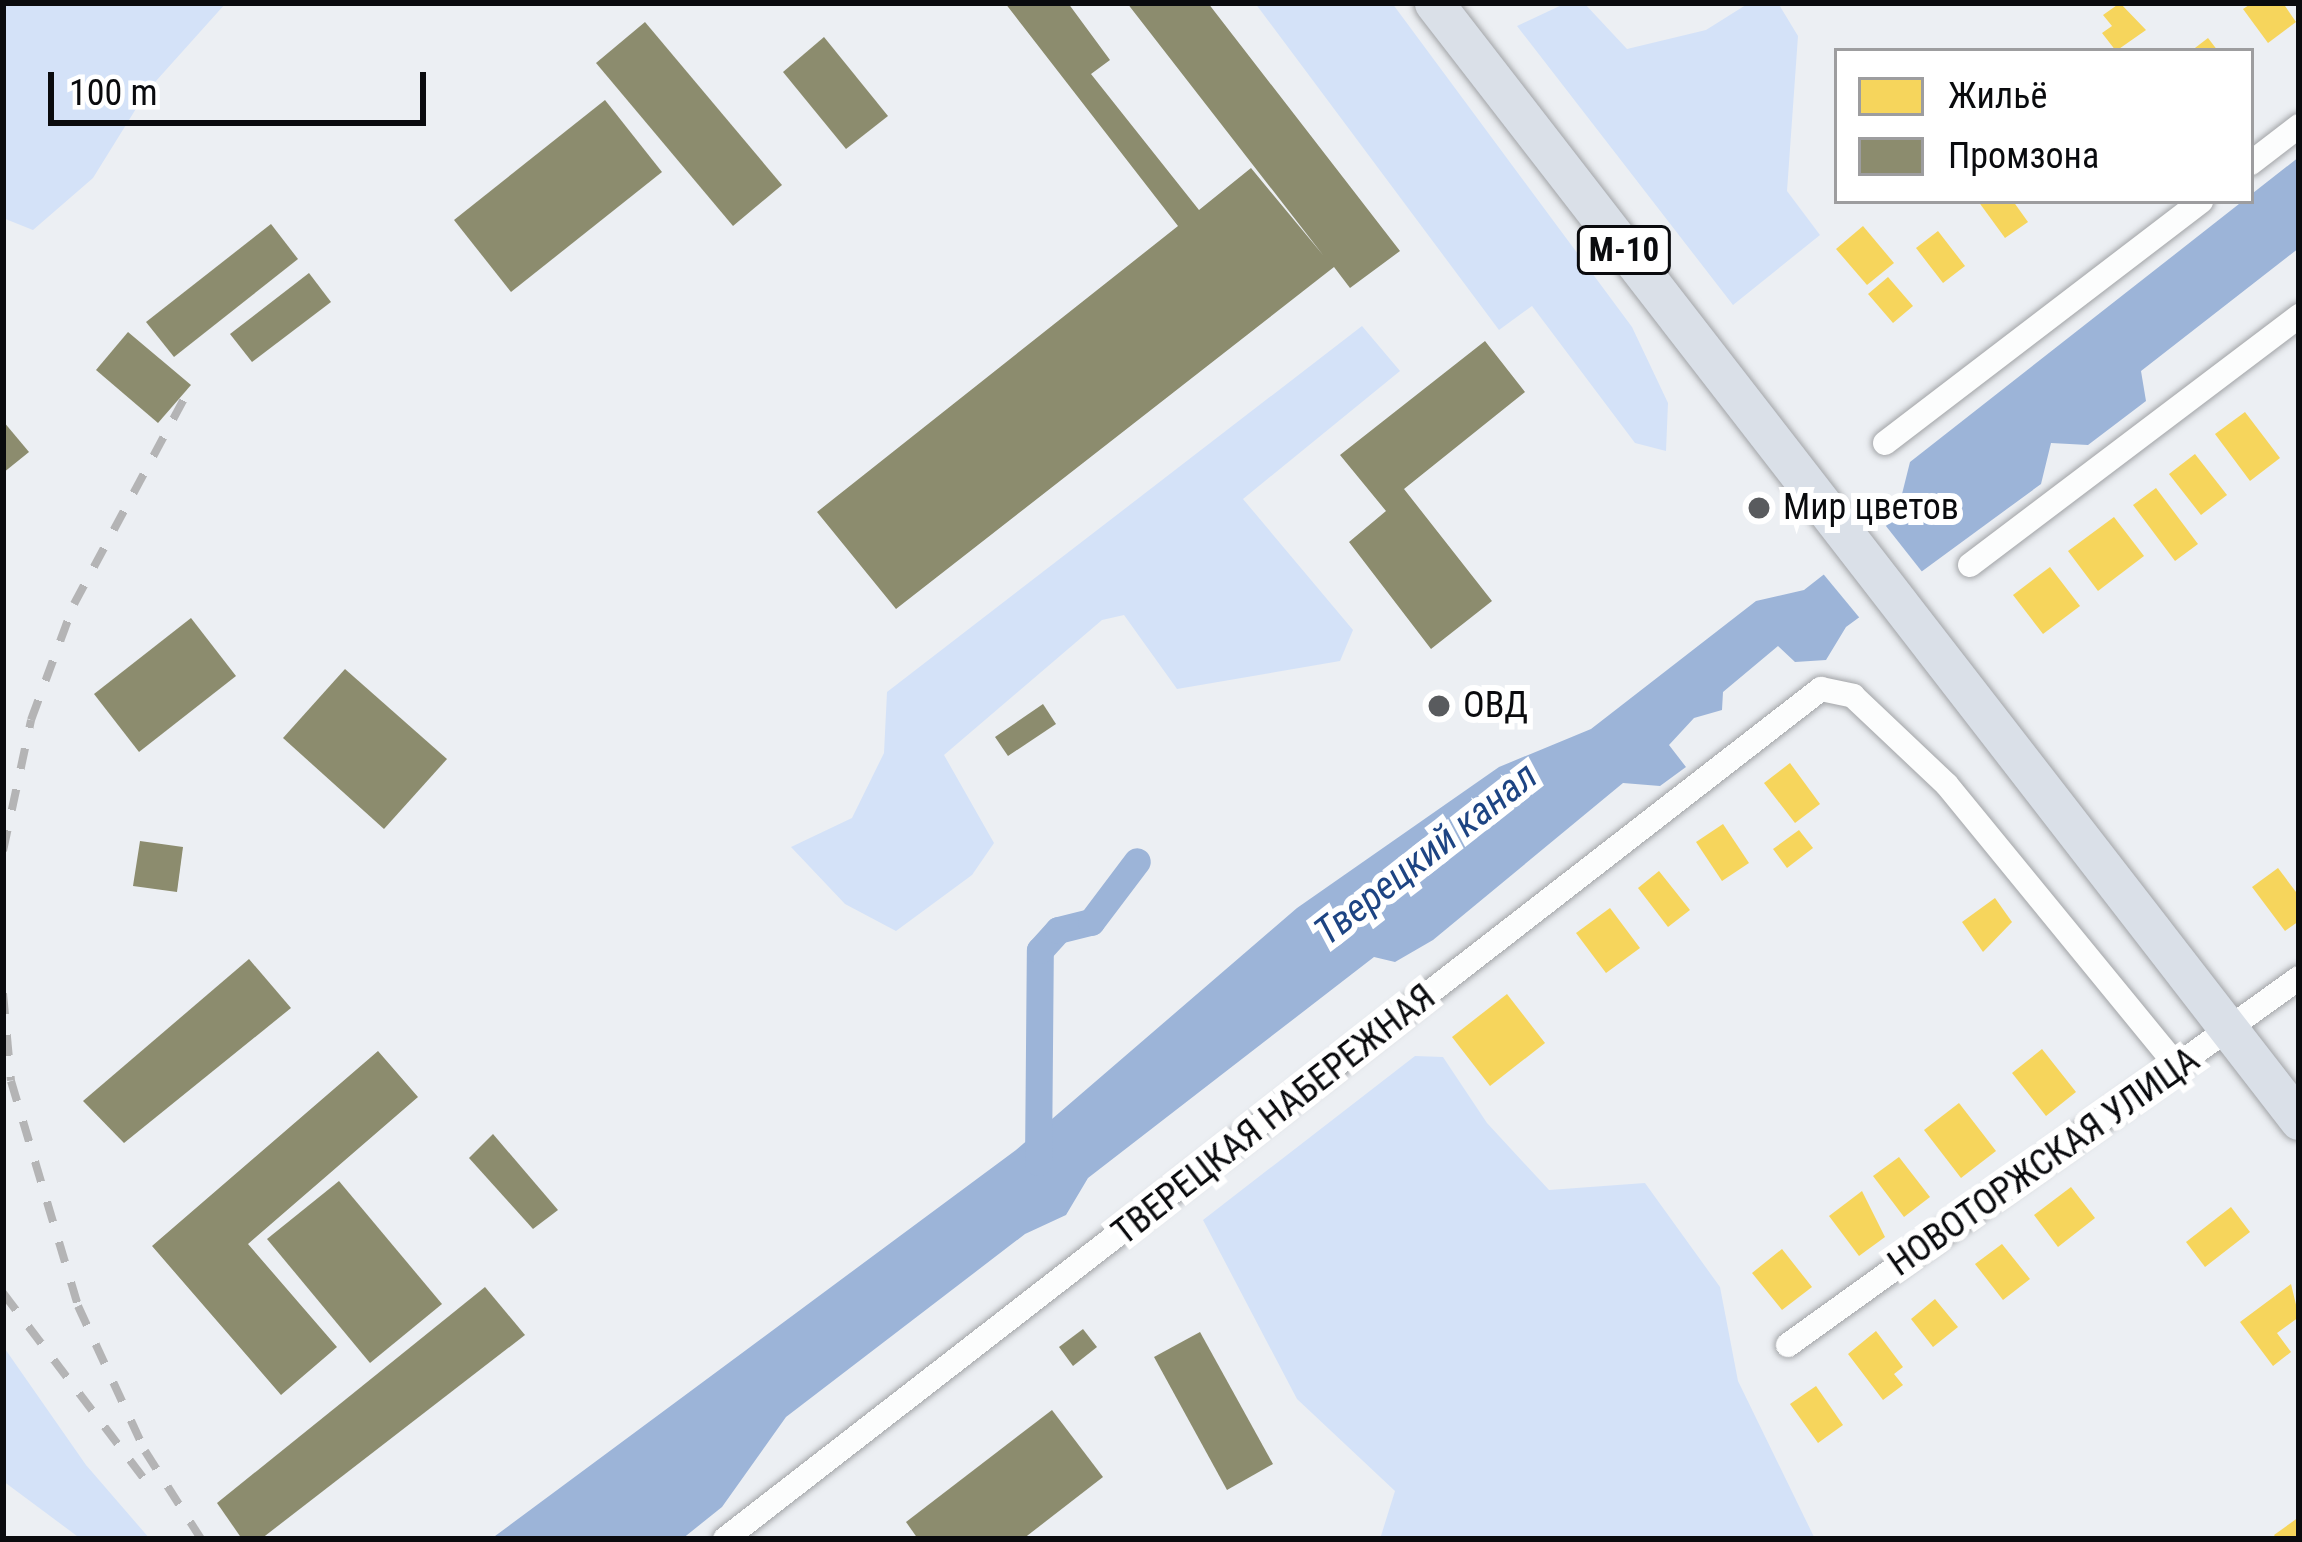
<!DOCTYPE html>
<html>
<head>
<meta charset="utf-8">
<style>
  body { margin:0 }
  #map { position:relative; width:2302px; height:1542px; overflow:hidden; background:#eceff3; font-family:"Roboto Condensed",sans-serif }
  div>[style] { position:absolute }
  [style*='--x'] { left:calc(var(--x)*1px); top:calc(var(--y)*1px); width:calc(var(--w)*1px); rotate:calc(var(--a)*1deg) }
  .green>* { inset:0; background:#d4e2f8 }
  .water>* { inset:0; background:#9cb4d8 }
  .pier>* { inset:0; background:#eceff3 }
  .homes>* { inset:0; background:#f6d55c }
  .industry>* { inset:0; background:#8c8c6e }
  .canal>* { height:27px; margin:-13.5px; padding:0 13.5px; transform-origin:13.5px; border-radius:13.5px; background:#9cb4d8 }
  .roads { filter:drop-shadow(0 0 3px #a2a4a7) drop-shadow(0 0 3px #a2a4a7) }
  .minor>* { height:24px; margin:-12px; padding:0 12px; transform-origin:12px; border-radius:12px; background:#fcfdfd }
  .trunk>* { height:39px; margin:-19.5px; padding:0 19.5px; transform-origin:19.5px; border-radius:19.5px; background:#dae0e8 }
  .rail>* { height:8px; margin-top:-4px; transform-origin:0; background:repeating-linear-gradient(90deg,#b4b4b5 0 21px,transparent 0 42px) }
  .dots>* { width:33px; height:33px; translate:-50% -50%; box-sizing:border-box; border:6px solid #fff; border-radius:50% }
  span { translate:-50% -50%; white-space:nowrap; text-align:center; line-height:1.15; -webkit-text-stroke:12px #fff; paint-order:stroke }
  .shield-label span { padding:3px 9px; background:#fff; border:3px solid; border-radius:9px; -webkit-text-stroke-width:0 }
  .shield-label { font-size:33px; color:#0a0b0e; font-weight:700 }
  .poi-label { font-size:36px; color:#0a0b0e }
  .left { translate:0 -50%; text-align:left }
  .street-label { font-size:36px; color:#0a0b0e }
  .water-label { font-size:39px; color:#1d4483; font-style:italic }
  .frame { position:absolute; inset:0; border:6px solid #0a0b0e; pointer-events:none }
  .legend { position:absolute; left:1834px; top:48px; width:420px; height:156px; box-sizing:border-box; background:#fff; border:3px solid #9d9d9f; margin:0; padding:15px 21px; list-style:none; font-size:36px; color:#0a0b0e }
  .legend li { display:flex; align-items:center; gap:24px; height:60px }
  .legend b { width:60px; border:3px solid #9d9d9f }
  .scale { position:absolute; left:48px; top:72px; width:378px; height:54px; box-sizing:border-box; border:6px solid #0a0b0e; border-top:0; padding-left:15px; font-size:36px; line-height:42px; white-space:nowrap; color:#0a0b0e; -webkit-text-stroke:9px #fff; paint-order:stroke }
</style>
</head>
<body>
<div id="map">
  <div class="green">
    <div style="clip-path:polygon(3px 3px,226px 3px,147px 91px,93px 178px,33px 230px,3px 218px)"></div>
    <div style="clip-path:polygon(1255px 3px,1392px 3px,1632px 327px,1668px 403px,1666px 451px,1635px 443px,1532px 306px,1499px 330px)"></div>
    <div style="clip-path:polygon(1566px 3px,1584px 3px,1627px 49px,1706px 30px,1749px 3px,1778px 3px,1798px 36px,1787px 191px,1820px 235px,1733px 305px,1517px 26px)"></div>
    <div style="clip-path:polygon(1362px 326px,1400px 371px,1243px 499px,1353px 630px,1340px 661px,1177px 689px,1124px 615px,1102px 620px,944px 755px,994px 843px,972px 875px,896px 931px,845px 904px,791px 847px,852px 818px,884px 753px,887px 692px)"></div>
    <div style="clip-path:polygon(1415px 1056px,1443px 1057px,1487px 1123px,1549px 1190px,1645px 1183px,1720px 1287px,1738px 1381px,1815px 1539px,1380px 1539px,1395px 1491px,1297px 1399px,1203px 1220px)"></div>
    <div style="clip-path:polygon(3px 1346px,86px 1465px,150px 1539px,81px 1539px,3px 1481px)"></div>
  </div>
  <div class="water">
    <div style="clip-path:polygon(2299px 157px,2299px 248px,2141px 371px,2146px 401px,2088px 445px,2051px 443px,2041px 484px,1846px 627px,1826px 660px,1795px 662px,1778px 646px,1723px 692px,1722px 710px,1694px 718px,1669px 745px,1686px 767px,1660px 786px,1623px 783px,1433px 940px,1395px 962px,1374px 957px,1088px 1178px,1066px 1215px,1025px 1234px,786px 1417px,722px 1507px,682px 1539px,491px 1539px,1016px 1150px,1297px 908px,1499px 767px,1591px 729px,1756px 601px,1804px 590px,1896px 518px,1910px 462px)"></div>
  </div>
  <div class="pier">
    <div style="clip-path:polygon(1882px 521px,1923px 573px,1863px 622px,1820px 570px)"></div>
  </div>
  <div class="homes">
    <div style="clip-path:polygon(2120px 3px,2146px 30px,2116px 51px,2102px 33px,2112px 26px,2103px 15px)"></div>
    <div style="clip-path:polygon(2252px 3px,2283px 3px,2296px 22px,2268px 43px,2243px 9px)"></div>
    <div style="clip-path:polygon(2208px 38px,2218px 51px,2191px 51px)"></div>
    <div style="clip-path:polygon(1978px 201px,2013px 201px,2028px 222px,2005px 238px)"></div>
    <div style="clip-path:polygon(1863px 226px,1894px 263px,1867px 285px,1836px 249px)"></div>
    <div style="clip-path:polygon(1938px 231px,1965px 266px,1943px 283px,1916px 248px)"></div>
    <div style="clip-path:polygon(1888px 277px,1913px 306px,1893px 323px,1868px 294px)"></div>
    <div style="clip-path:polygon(2245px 412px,2280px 458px,2250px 481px,2215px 434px)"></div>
    <div style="clip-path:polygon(2195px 454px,2227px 495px,2201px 515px,2169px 474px)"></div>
    <div style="clip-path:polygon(2156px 488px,2198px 544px,2175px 561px,2133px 505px)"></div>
    <div style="clip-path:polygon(2114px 517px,2144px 556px,2098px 591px,2068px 551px)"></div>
    <div style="clip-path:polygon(2050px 567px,2080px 606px,2043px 634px,2013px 595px)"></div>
    <div style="clip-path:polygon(1790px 763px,1820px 804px,1795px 823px,1764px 783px)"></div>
    <div style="clip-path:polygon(1723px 824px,1749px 863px,1722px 881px,1696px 842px)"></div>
    <div style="clip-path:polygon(1799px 830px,1813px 848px,1787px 868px,1773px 849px)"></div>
    <div style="clip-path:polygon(2278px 868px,2299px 896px,2299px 921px,2285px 931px,2252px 887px)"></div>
    <div style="clip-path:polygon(1659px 871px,1690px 910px,1668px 927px,1638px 888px)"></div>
    <div style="clip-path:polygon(1995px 898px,2012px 922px,1983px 952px,1962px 922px)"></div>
    <div style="clip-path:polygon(1610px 908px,1640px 948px,1606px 973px,1576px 933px)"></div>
    <div style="clip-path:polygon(1507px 994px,1545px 1043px,1490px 1086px,1452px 1037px)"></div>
    <div style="clip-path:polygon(2042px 1049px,2076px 1092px,2046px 1116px,2012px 1073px)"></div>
    <div style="clip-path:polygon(1959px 1103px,1996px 1151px,1961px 1178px,1924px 1130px)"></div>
    <div style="clip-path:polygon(1899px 1157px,1930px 1197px,1904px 1217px,1873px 1176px)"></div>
    <div style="clip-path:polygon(2071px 1187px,2095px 1218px,2058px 1247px,2034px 1215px)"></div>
    <div style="clip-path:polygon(1862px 1191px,1885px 1237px,1859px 1256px,1829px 1216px)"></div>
    <div style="clip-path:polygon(2231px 1207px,2250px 1232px,2205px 1267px,2186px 1242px)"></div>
    <div style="clip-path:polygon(2002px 1244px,2030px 1279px,2003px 1300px,1975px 1264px)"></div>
    <div style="clip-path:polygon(1782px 1249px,1812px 1287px,1782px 1310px,1752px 1273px)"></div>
    <div style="clip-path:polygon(2291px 1284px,2299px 1317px,2277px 1333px,2291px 1352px,2273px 1366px,2240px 1322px)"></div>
    <div style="clip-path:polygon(1935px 1299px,1958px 1327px,1933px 1347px,1911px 1319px)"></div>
    <div style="clip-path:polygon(1876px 1331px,1903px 1367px,1894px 1374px,1903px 1385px,1883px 1400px,1848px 1354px)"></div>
    <div style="clip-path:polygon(1816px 1386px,1843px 1425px,1818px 1443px,1790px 1404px)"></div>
    <div style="clip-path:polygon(2299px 1517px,2299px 1539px,2277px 1539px,2274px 1535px)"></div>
  </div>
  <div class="industry">
    <div style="clip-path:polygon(1005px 3px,1068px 3px,1110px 60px,1091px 74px,1199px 210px,1251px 168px,1323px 255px,1127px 3px,1208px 3px,1400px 251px,1350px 288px,1334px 267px,896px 609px,817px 512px,1178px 226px)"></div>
    <div style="clip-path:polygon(645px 22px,782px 185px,733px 226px,596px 63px)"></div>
    <div style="clip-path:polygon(824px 37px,888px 116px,846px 149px,783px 72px)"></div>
    <div style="clip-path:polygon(605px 100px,662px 172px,511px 292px,454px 220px)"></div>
    <div style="clip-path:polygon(271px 224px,298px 259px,174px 357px,146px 322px)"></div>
    <div style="clip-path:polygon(309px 273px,331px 302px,252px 362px,230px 334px)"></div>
    <div style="clip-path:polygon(128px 332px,191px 385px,158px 423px,96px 370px)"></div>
    <div style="clip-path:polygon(1485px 341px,1525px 392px,1404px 489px,1492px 601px,1431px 649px,1349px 542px,1386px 511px,1340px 455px)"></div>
    <div style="clip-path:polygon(3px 421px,29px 452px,3px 473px)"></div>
    <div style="clip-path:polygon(191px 618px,236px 676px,139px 752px,94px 694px)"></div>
    <div style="clip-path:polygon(345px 669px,447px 759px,384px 829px,283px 738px)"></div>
    <div style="clip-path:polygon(1043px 704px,1056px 724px,1008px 756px,995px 737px)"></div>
    <div style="clip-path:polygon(140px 841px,183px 847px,177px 892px,133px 886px)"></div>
    <div style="clip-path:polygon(249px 959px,291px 1008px,124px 1143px,83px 1101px)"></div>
    <div style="clip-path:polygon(378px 1051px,418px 1097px,248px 1244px,337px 1347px,281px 1395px,152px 1246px)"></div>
    <div style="clip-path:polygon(493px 1134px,558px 1210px,533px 1229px,469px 1158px)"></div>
    <div style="clip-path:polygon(339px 1181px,442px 1304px,370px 1363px,267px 1239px)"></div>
    <div style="clip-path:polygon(485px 1287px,525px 1335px,261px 1539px,242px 1539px,217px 1503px)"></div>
    <div style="clip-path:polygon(1083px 1329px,1097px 1347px,1073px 1366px,1059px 1347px)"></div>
    <div style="clip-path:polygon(1200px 1332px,1273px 1464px,1227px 1490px,1154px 1357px)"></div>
    <div style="clip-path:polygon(1052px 1410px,1103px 1477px,1023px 1539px,918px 1539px,906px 1522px)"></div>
  </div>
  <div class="canal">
    <div style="--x:1038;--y:1162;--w:212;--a:-89.5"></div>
    <div style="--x:1040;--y:950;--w:27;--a:-48"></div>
    <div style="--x:1058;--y:930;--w:34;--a:-14"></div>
    <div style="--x:1091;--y:922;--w:76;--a:-53"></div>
  </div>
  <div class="roads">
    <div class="minor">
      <div style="--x:2251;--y:163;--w:61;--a:-37.6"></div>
      <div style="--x:1885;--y:443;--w:398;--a:-37.4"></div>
      <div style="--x:1970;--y:565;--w:413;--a:-37.1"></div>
      <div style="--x:1788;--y:1345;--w:629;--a:-35.69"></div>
      <div style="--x:725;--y:1539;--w:1387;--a:-37.8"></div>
      <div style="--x:1821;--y:689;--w:33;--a:12"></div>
      <div style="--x:1853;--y:696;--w:129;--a:43.4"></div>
      <div style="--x:1947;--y:785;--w:365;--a:50.7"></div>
    </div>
    <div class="trunk">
      <div style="--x:1434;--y:3;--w:1413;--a:52.25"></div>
    </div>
  </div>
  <div class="rail">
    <div style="--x:3;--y:851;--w:134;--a:-77.9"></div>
    <div style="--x:31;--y:720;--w:124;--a:-69.7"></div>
    <div style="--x:74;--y:604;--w:233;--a:-61.8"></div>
    <div style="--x:3;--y:993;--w:88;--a:84.8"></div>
    <div style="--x:11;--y:1081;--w:235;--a:73.4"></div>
    <div style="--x:78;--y:1306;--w:160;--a:65.2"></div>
    <div style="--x:145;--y:1451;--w:104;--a:57.5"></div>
    <div style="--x:3;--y:1293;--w:240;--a:52.8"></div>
  </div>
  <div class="dots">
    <div style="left:1759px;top:508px;background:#595b5e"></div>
    <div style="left:1439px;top:706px;background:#595b5e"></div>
  </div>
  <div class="shield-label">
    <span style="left:1624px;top:250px">М-10</span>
  </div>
  <div class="poi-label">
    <span class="left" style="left:1783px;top:508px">Мир цветов</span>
    <span class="left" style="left:1463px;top:706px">ОВД</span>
  </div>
  <div class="street-label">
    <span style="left:1274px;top:1115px;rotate:-38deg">ТВЕРЕЦКАЯ НАБЕРЕЖНАЯ</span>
    <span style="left:2044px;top:1162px;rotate:-35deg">НОВОТОРЖСКАЯ УЛИЦА</span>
  </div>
  <div class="water-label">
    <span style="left:1426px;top:854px;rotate:-38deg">Тверецкий канал</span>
  </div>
  <div class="frame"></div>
  <ul class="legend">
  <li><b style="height:33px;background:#f6d55c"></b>Жильё</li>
  <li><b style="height:33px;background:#8c8c6e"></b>Промзона</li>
  </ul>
  <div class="scale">100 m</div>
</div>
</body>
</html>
